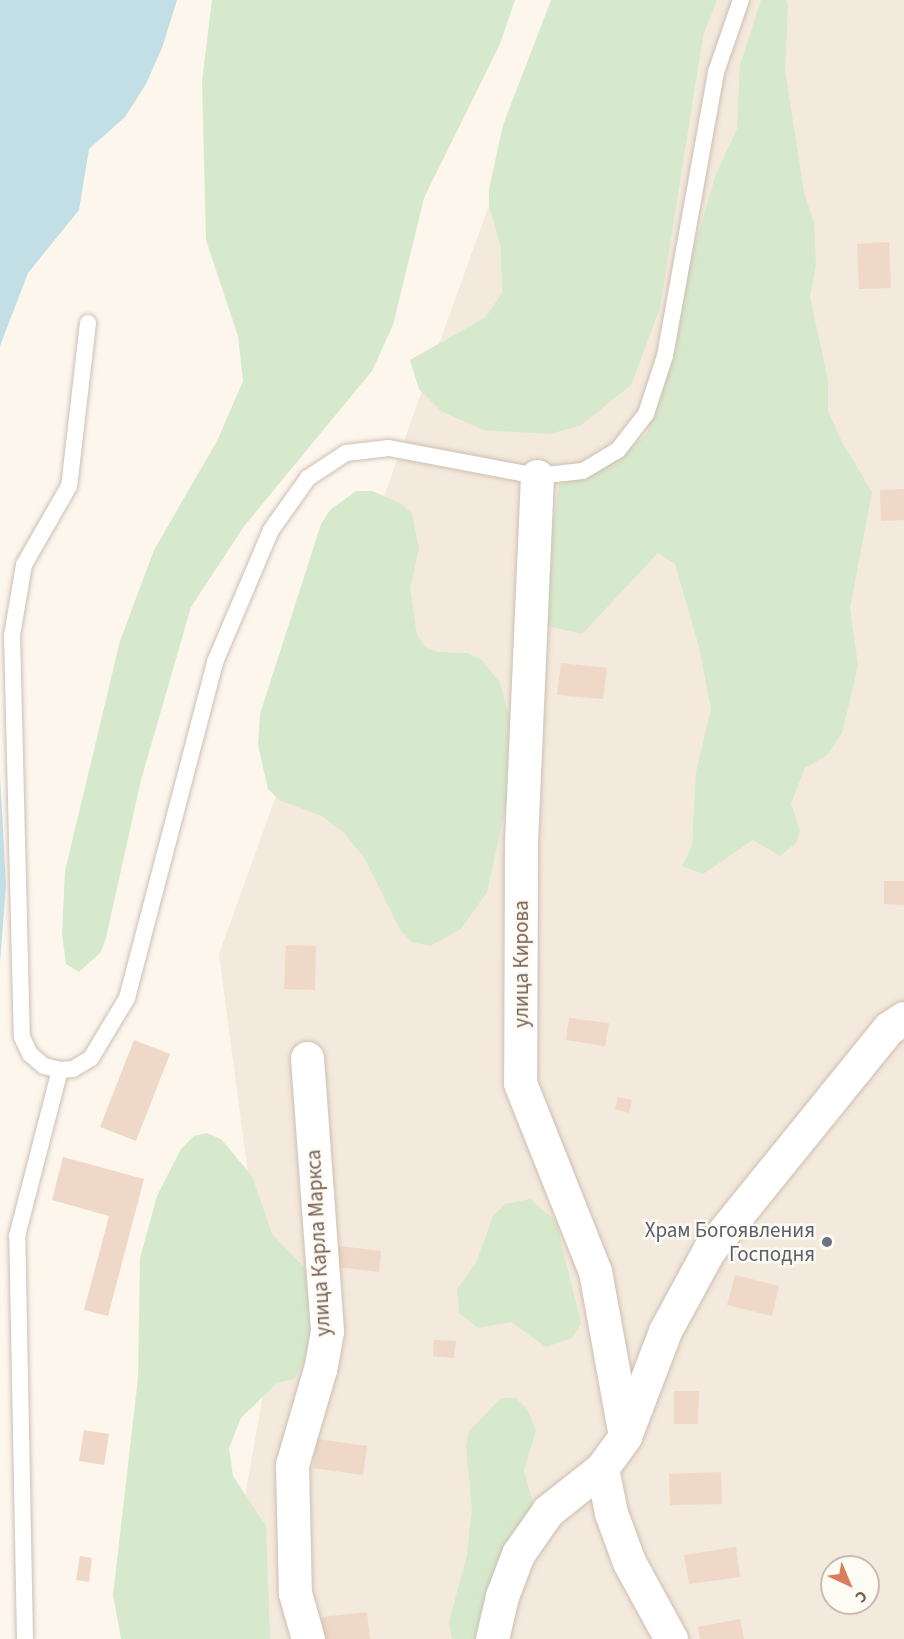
<!DOCTYPE html>
<html>
<head>
<meta charset="utf-8">
<style>
  body { margin:0 }
  #map { position:relative; width:904px; height:1639px; overflow:hidden; background:#fcf6ed; font-family:"Source Sans 3",sans-serif }
  div>[style] { position:absolute }
  [style*='--x'] { left:calc(var(--x)*1px); top:calc(var(--y)*1px); width:calc(var(--w)*1px); rotate:calc(var(--a)*1deg) }
  .residential>* { inset:0; background:#f3e9dc }
  .green>* { inset:0; background:#d7e9cc }
  .water>* { inset:0; background:#c2dfe5 }
  .building>* { inset:0; background:#efd8c7 }
  .roads { filter:drop-shadow(0 0 2px #cebfb2) drop-shadow(0 0 2px #cebfb2) }
  .lane>* { height:16px; margin:-8px; padding:0 8px; transform-origin:8px; border-radius:8px; background:#fff }
  .street>* { height:33px; margin:-16.5px; padding:0 16.5px; transform-origin:16.5px; border-radius:16.5px; background:#fff }
  .dots>* { width:16px; height:16px; translate:-50% -50%; box-sizing:border-box; border:3px solid #fefaf4; border-radius:50% }
  span { translate:-50% -50%; white-space:nowrap; text-align:center; line-height:1.15; -webkit-text-stroke:5px #fefaf4; paint-order:stroke }
  .street-label { font-size:21px; color:#765f50 }
  .worship-label { font-size:21px; color:#5b616d }
  .right { translate:-100% -50%; text-align:right }
  .north { position:absolute; left:820px; top:1555px; width:60px; height:60px; box-sizing:border-box; background:#fefaf4; border:2px solid #c8bcb2; border-radius:50%; rotate:136deg; font-size:16px; font-weight:700; line-height:24px; text-align:center; color:#765f50 }
  .north::after { content:''; display:block; margin:auto; width:21px; height:27px; background:#db7c5d; clip-path:polygon(50% 0,100% 100%,50% 72%,0 100%) }
</style>
</head>
<body>
<div id="map">
  <div class="residential">
    <div style="clip-path:polygon(evenodd,563px 0,904px 0,904px 1639px,220px 1639px,271px 1349px,219px 954px,563px 0,832px 1567px,868px 1567px,868px 1603px,832px 1603px,832px 1567px)"></div>
  </div>
  <div class="green">
    <div style="clip-path:polygon(212px 0,515px 0,500px 44px,424px 198px,393px 325px,372px 371px,245px 525px,191px 607px,141px 780px,106px 938px,101px 952px,79px 972px,66px 964px,62px 934px,65px 871px,120px 641px,154px 550px,217px 441px,243px 381px,238px 336px,206px 240px,202px 81px)"></div>
    <div style="clip-path:polygon(551px 0,717px 0,703px 36px,660px 308px,631px 385px,580px 426px,549px 434px,483px 430px,441px 411px,419px 389px,410px 360px,486px 317px,502px 293px,501px 248px,489px 205px,489px 189px,503px 125px)"></div>
    <div style="clip-path:polygon(761px 0,786px 0,788px 5px,785px 71px,804px 192px,814px 223px,816px 264px,810px 297px,828px 380px,828px 411px,842px 442px,872px 492px,850px 608px,858px 666px,842px 733px,827px 755px,805px 768px,791px 803px,800px 831px,796px 843px,780px 856px,753px 840px,703px 874px,682px 866px,692px 846px,696px 772px,711px 709px,699px 647px,675px 564px,658px 553px,582px 634px,539px 624px,559px 485px,602px 469px,647px 434px,695px 245px,716px 174px,737px 129px,740px 65px)"></div>
    <div style="clip-path:polygon(356px 491px,372px 491px,402px 504px,412px 514px,419px 548px,410px 589px,417px 635px,425px 647px,438px 652px,468px 653px,482px 660px,500px 683px,513px 730px,509px 792px,487px 892px,461px 929px,430px 946px,412px 942px,400px 930px,365px 859px,344px 833px,322px 816px,279px 800px,268px 789px,258px 745px,260px 714px,321px 524px,330px 510px)"></div>
    <div style="clip-path:polygon(207px 1133px,221px 1139px,252px 1176px,272px 1234px,303px 1266px,319px 1294px,317px 1339px,294px 1379px,277px 1383px,241px 1418px,229px 1448px,233px 1476px,266px 1526px,270px 1639px,121px 1639px,113px 1595px,138px 1378px,140px 1258px,157px 1196px,181px 1149px,194px 1136px)"></div>
    <div style="clip-path:polygon(530px 1199px,556px 1221px,581px 1323px,572px 1338px,546px 1347px,511px 1322px,478px 1328px,459px 1313px,457px 1289px,476px 1263px,493px 1216px,505px 1204px)"></div>
    <div style="clip-path:polygon(501px 1398px,516px 1398px,527px 1409px,536px 1430px,524px 1471px,535px 1510px,481px 1639px,452px 1639px,449px 1622px,467px 1555px,472px 1509px,466px 1446px,469px 1431px)"></div>
  </div>
  <div class="water">
    <div style="clip-path:polygon(0 0,177px 0,162px 48px,146px 84px,125px 117px,89px 149px,79px 210px,28px 273px,0 346px)"></div>
    <div style="clip-path:polygon(0 775px,6px 885px,0 963px)"></div>
  </div>
  <div class="building">
    <div style="clip-path:polygon(889px 242px,891px 288px,859px 289px,857px 244px)"></div>
    <div style="clip-path:polygon(904px 489px,904px 520px,881px 521px,880px 490px)"></div>
    <div style="clip-path:polygon(561px 663px,607px 668px,603px 699px,557px 695px)"></div>
    <div style="clip-path:polygon(884px 881px,904px 881px,904px 905px,884px 904px)"></div>
    <div style="clip-path:polygon(286px 945px,316px 946px,315px 990px,284px 989px)"></div>
    <div style="clip-path:polygon(569px 1018px,609px 1023px,605px 1046px,566px 1040px)"></div>
    <div style="clip-path:polygon(134px 1040px,170px 1054px,136px 1141px,100px 1127px)"></div>
    <div style="clip-path:polygon(618px 1097px,632px 1100px,629px 1113px,615px 1109px)"></div>
    <div style="clip-path:polygon(63px 1157px,144px 1179px,108px 1316px,84px 1310px,109px 1216px,52px 1200px)"></div>
    <div style="clip-path:polygon(331px 1245px,381px 1251px,379px 1272px,329px 1266px)"></div>
    <div style="clip-path:polygon(735px 1275px,779px 1286px,772px 1316px,727px 1305px)"></div>
    <div style="clip-path:polygon(434px 1340px,456px 1341px,454px 1358px,433px 1356px)"></div>
    <div style="clip-path:polygon(674px 1391px,699px 1391px,698px 1424px,674px 1424px)"></div>
    <div style="clip-path:polygon(84px 1430px,109px 1434px,104px 1465px,79px 1461px)"></div>
    <div style="clip-path:polygon(317px 1439px,367px 1446px,363px 1475px,313px 1468px)"></div>
    <div style="clip-path:polygon(721px 1472px,722px 1504px,670px 1505px,669px 1474px)"></div>
    <div style="clip-path:polygon(736px 1547px,740px 1577px,689px 1584px,684px 1555px)"></div>
    <div style="clip-path:polygon(80px 1556px,92px 1558px,89px 1582px,76px 1580px)"></div>
    <div style="clip-path:polygon(367px 1612px,370px 1639px,324px 1639px,322px 1617px)"></div>
    <div style="clip-path:polygon(740px 1619px,744px 1639px,700px 1639px,698px 1627px)"></div>
  </div>
  <div class="roads">
    <div class="lane">
      <div style="--x:88;--y:323;--w:164;--a:96.6"></div>
      <div style="--x:69;--y:486;--w:91;--a:119.7"></div>
      <div style="--x:24;--y:565;--w:71;--a:99.7"></div>
      <div style="--x:12;--y:635;--w:402;--a:88.6"></div>
      <div style="--x:22;--y:1037;--w:19;--a:65"></div>
      <div style="--x:30;--y:1054;--w:18;--a:41"></div>
      <div style="--x:44;--y:1066;--w:16;--a:14"></div>
      <div style="--x:60;--y:1070;--w:13;--a:-4"></div>
      <div style="--x:73;--y:1069;--w:21;--a:-31"></div>
      <div style="--x:91;--y:1058;--w:70;--a:-59"></div>
      <div style="--x:127;--y:998;--w:347;--a:-75.3"></div>
      <div style="--x:215;--y:662;--w:143;--a:-67"></div>
      <div style="--x:271;--y:530;--w:64;--a:-54.6"></div>
      <div style="--x:308;--y:478;--w:45;--a:-33.3"></div>
      <div style="--x:346;--y:453;--w:43;--a:-6.6"></div>
      <div style="--x:389;--y:448;--w:151;--a:10.7"></div>
      <div style="--x:537;--y:476;--w:46;--a:-6.2"></div>
      <div style="--x:583;--y:471;--w:41;--a:-31"></div>
      <div style="--x:618;--y:450;--w:46;--a:-52.1"></div>
      <div style="--x:646;--y:414;--w:61;--a:-71.9"></div>
      <div style="--x:665;--y:356;--w:289;--a:-79.8"></div>
      <div style="--x:716;--y:72;--w:76;--a:-70.9"></div>
      <div style="--x:25;--y:1639;--w:403;--a:-91.1"></div>
      <div style="--x:17;--y:1236;--w:171;--a:-75.5"></div>
    </div>
    <div class="street">
      <div style="--x:537;--y:476;--w:365;--a:92.5"></div>
      <div style="--x:521;--y:841;--w:242;--a:90.2"></div>
      <div style="--x:520;--y:1083;--w:202;--a:68.3"></div>
      <div style="--x:595;--y:1271;--w:168;--a:79.7"></div>
      <div style="--x:307;--y:1058;--w:274;--a:85.8"></div>
      <div style="--x:327;--y:1331;--w:39;--a:100"></div>
      <div style="--x:320;--y:1369;--w:100;--a:106.3"></div>
      <div style="--x:292;--y:1465;--w:128;--a:88.7"></div>
      <div style="--x:295;--y:1593;--w:48;--a:74.2"></div>
      <div style="--x:602;--y:1468;--w:46;--a:78.7"></div>
      <div style="--x:611;--y:1513;--w:52;--a:69.8"></div>
      <div style="--x:629;--y:1562;--w:88;--a:61.4"></div>
      <div style="--x:492;--y:1639;--w:44;--a:-76.9"></div>
      <div style="--x:502;--y:1596;--w:45;--a:-69.1"></div>
      <div style="--x:518;--y:1554;--w:52;--a:-55.1"></div>
      <div style="--x:548;--y:1511;--w:69;--a:-38.5"></div>
      <div style="--x:602;--y:1468;--w:39;--a:-54"></div>
      <div style="--x:625;--y:1436;--w:112;--a:-69.1"></div>
      <div style="--x:665;--y:1331;--w:92;--a:-61.5"></div>
      <div style="--x:709;--y:1250;--w:286;--a:-51"></div>
      <div style="--x:889;--y:1028;--w:18;--a:-34"></div>
    </div>
  </div>
  <div class="dots">
    <div style="left:827px;top:1242px;background:#6b7280"></div>
  </div>
  <div class="street-label">
    <span style="left:521px;top:964px;rotate:-90deg">улица Кирова</span>
    <span style="left:318px;top:1243px;rotate:-93deg">улица Карла Маркса</span>
  </div>
  <div class="worship-label">
    <span class="right" style="left:815px;top:1242px">Храм Богоявления<br>Господня</span>
  </div>
  <div class="north">С</div>
</div>
</body>
</html>
